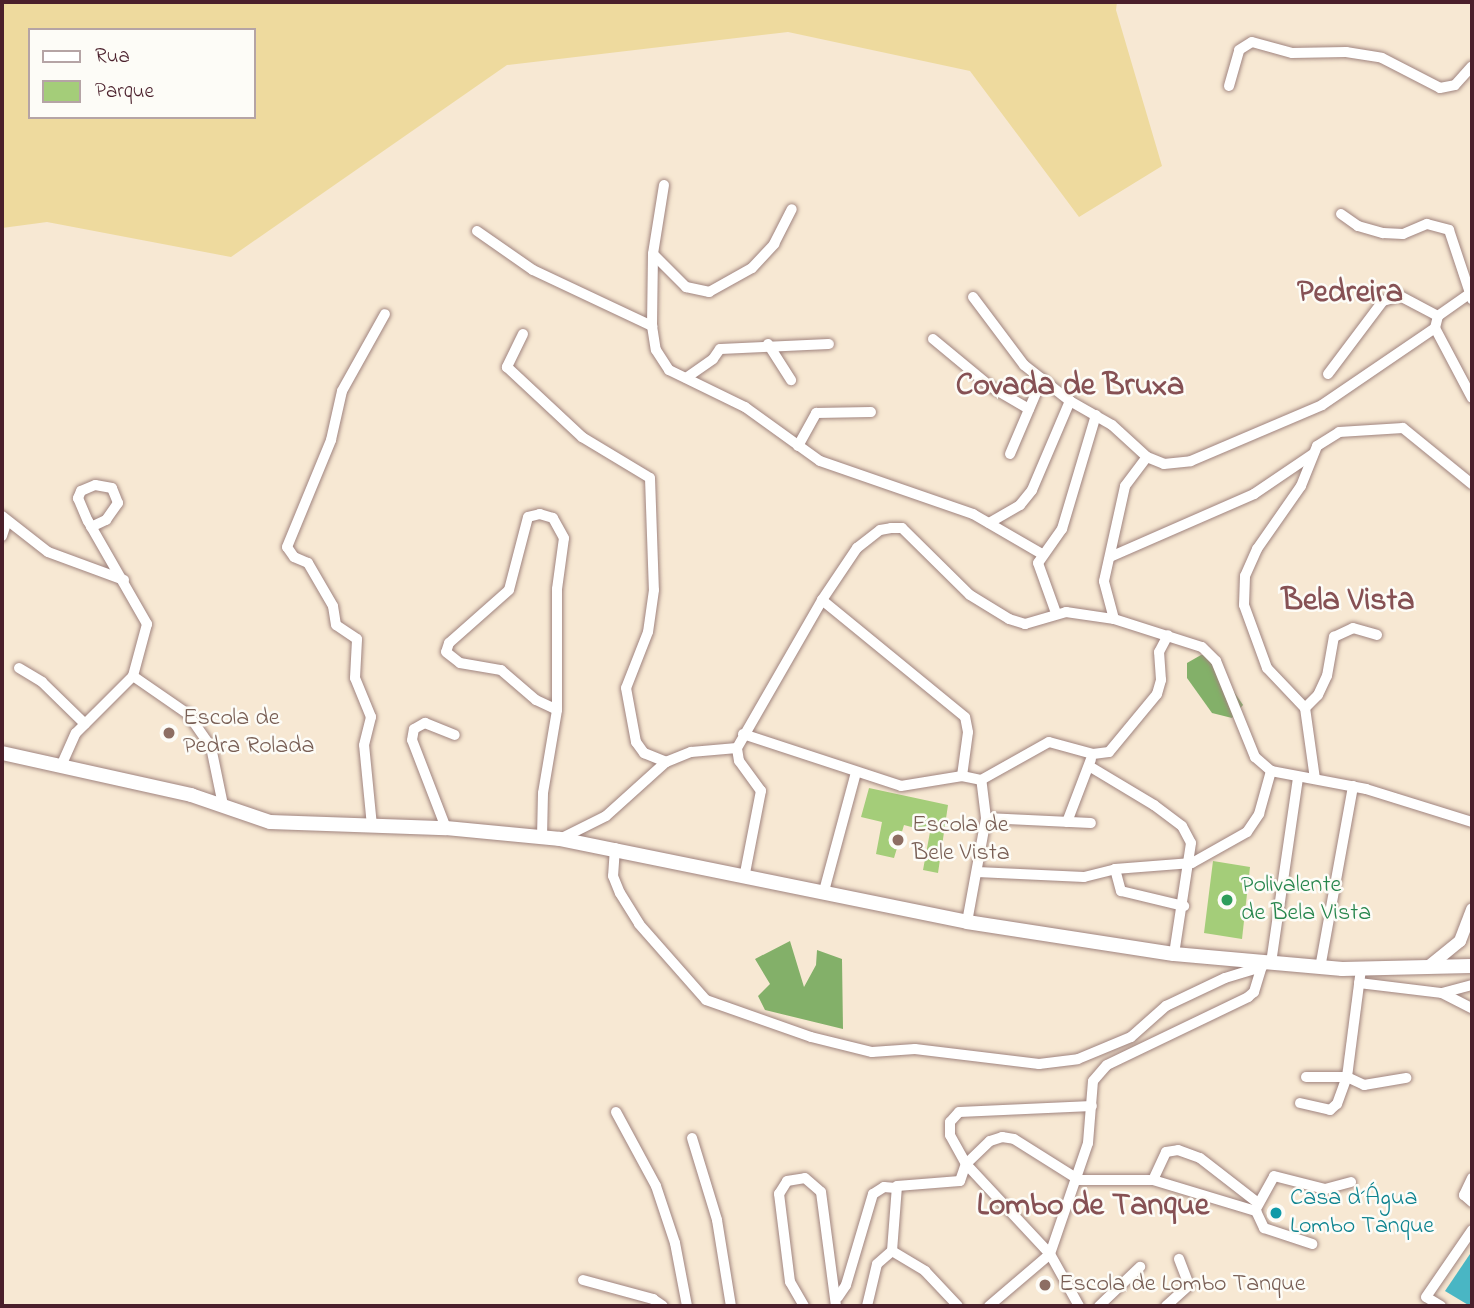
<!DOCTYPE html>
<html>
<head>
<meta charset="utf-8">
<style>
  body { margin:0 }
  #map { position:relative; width:1474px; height:1308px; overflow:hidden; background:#f7e8d3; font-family:"Indie Flower",sans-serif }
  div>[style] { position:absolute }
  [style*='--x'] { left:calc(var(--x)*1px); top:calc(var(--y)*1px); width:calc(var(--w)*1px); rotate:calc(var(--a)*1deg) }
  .green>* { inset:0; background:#a4cd79 }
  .forest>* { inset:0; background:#83b069 }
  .sand>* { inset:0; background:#eeda9e }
  .water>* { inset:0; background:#49b6c4 }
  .roads { filter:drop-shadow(0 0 2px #a0847f) drop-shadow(0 0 2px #a0847f) }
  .minor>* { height:10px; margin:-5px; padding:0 5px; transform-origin:5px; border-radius:5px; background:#fff }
  .tertiary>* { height:12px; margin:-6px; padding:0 6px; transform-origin:6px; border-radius:6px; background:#fff }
  .secondary>* { height:14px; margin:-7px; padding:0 7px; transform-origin:7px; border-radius:7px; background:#fff }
  .dots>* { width:19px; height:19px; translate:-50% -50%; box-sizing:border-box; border:4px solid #fdfcf7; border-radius:50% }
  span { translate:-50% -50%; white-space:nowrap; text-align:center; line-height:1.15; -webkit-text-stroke:5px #fdfcf7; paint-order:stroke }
  .education-label { font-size:24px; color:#785e54 }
  .left { translate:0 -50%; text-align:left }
  .leisure-label { font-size:24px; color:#27864d }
  .culture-label { font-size:24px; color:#0d838f }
  .district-label { font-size:32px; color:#865154; font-weight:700 }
  .frame { position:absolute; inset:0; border:4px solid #4a1f2b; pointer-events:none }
  .legend { position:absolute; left:28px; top:28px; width:228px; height:91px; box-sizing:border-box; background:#fdfcf7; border:2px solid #b5a4a5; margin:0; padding:9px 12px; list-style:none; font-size:21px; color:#4a1f2b }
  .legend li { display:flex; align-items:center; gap:14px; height:35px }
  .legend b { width:35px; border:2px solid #b5a4a5 }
</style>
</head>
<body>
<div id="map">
  <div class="green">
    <div style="clip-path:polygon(869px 788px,948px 805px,938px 873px,923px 870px,930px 832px,904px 825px,894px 858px,876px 854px,882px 822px,861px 817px)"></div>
    <div style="clip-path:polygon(1213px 861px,1250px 867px,1242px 939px,1204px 933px)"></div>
  </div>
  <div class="forest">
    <div style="clip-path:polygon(1201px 655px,1209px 655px,1243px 705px,1232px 718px,1212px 713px,1187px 678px,1187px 663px)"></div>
    <div style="clip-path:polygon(790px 941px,804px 987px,816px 965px,817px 950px,842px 959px,843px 1029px,765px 1010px,758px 996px,770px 984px,755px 959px)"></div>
  </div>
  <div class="sand">
    <div style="clip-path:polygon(evenodd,2px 2px,1117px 2px,1116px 10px,1162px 166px,1079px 217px,970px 71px,788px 32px,507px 65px,231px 257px,47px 222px,2px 228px,2px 2px,30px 30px,254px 30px,254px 117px,30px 117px,30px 30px)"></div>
  </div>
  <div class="water">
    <div style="clip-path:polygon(1472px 1251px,1472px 1306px,1470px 1306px,1445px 1291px)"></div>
  </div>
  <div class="roads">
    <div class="minor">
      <div style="--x:1229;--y:86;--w:37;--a:-74"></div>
      <div style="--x:1239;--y:50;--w:15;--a:-32"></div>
      <div style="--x:1252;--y:42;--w:41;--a:15.4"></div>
      <div style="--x:1292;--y:53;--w:54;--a:-1.1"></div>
      <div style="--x:1346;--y:52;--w:36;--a:9"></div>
      <div style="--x:1382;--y:58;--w:65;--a:27.3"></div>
      <div style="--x:1440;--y:88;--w:15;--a:-11"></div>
      <div style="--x:1455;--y:85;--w:25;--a:-48"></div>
      <div style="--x:664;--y:185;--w:70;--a:99.1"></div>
      <div style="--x:653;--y:254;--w:72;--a:90.8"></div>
      <div style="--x:652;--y:326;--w:24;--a:81"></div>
      <div style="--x:656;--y:350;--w:24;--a:57"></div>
      <div style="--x:669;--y:370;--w:85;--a:26"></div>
      <div style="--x:745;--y:407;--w:92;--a:35.8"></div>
      <div style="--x:820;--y:461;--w:162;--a:19.1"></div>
      <div style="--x:973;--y:514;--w:80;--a:30.1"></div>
      <div style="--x:1341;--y:214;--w:21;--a:35"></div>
      <div style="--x:1358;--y:226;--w:26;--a:16"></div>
      <div style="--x:1383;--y:233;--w:20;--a:3"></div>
      <div style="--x:1403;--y:234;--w:26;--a:-23"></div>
      <div style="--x:1427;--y:224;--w:23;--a:15"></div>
      <div style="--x:1449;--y:230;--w:73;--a:71.6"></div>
      <div style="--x:477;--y:231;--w:68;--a:34.9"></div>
      <div style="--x:533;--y:270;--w:132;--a:25.2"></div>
      <div style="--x:653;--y:254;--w:47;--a:45"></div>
      <div style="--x:686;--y:287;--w:24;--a:12"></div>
      <div style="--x:709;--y:292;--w:49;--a:-29.2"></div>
      <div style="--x:752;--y:268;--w:33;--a:-47"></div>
      <div style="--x:774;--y:244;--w:39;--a:-63"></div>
      <div style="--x:1472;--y:292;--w:42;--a:144.8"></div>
      <div style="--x:1438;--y:316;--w:12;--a:104"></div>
      <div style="--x:1435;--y:328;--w:79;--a:62.1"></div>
      <div style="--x:973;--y:297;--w:85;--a:53.1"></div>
      <div style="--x:1024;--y:365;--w:58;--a:38"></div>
      <div style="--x:1070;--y:401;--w:48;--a:29.7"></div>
      <div style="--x:1112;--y:425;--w:47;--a:42.4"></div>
      <div style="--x:1147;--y:457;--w:18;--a:22"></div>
      <div style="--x:1164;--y:464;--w:27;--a:-6"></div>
      <div style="--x:1191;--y:461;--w:142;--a:-23.1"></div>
      <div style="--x:1322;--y:405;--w:137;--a:-34.3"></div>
      <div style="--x:523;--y:334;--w:37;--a:116"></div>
      <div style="--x:507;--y:367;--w:103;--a:43"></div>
      <div style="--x:582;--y:437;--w:79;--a:31.1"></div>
      <div style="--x:650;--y:478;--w:112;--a:88"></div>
      <div style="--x:654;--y:590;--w:42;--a:98.1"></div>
      <div style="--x:648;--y:632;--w:60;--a:111.4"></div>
      <div style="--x:626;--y:688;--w:55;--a:79.5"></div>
      <div style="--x:636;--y:742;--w:14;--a:54"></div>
      <div style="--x:644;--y:753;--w:24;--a:22"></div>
      <div style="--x:933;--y:339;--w:75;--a:39.6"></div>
      <div style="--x:991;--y:387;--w:44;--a:30.1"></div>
      <div style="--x:768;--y:344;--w:43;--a:57.4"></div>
      <div style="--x:1328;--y:374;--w:91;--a:-53"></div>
      <div style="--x:1383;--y:301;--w:18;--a:-16"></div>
      <div style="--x:1400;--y:296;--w:43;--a:27.8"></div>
      <div style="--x:686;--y:378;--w:33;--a:-35"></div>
      <div style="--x:713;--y:359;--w:12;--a:-55"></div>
      <div style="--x:720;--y:349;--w:109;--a:-2.6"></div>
      <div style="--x:798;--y:446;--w:38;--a:-61"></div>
      <div style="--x:816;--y:413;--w:55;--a:-1"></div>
      <div style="--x:1010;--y:454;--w:82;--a:-66.9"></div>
      <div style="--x:2;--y:516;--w:58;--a:38"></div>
      <div style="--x:48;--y:552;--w:81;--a:20.2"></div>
      <div style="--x:989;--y:523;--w:36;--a:-30"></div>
      <div style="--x:1020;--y:505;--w:19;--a:-51"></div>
      <div style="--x:1032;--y:490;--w:97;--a:-66.9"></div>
      <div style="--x:91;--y:527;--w:17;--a:-25"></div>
      <div style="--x:106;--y:520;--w:21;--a:-55"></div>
      <div style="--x:118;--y:503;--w:16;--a:-112"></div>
      <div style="--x:112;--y:488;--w:17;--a:-170"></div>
      <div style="--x:95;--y:485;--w:15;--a:157"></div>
      <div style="--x:81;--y:491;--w:8;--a:113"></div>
      <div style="--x:78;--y:498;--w:25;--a:67"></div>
      <div style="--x:88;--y:521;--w:119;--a:60.2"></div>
      <div style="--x:147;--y:624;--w:54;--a:105.1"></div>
      <div style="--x:133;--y:676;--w:67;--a:34.6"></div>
      <div style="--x:188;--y:714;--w:40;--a:55.1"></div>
      <div style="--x:211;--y:747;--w:59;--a:78.3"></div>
      <div style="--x:2;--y:536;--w:16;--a:-72"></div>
      <div style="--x:1110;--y:557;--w:157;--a:-23.6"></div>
      <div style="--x:1254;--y:494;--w:71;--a:-34.1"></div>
      <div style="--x:1056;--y:613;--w:53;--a:-109.8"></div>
      <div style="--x:1038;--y:563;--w:42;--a:-54.8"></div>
      <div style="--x:1062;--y:529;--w:119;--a:-73.4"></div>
      <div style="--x:1114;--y:619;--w:39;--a:-105"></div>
      <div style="--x:1104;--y:581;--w:97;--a:-77.5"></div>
      <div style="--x:1125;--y:486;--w:36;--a:-53"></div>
      <div style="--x:19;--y:668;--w:27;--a:31"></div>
      <div style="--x:42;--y:682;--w:60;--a:44.3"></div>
      <div style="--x:1305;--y:708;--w:18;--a:-45"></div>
      <div style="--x:1318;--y:695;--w:21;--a:-65"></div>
      <div style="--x:1327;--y:676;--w:40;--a:-80"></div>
      <div style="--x:1334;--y:637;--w:21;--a:-25"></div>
      <div style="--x:1353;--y:628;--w:25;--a:16"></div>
      <div style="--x:743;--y:734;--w:166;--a:18.2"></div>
      <div style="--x:901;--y:786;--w:62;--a:-9.3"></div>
      <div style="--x:962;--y:776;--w:44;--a:-82.2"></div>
      <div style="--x:968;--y:732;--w:15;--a:-101"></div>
      <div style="--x:965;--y:717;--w:185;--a:-140.7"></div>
      <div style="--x:61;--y:766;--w:36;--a:-66"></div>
      <div style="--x:76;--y:733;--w:81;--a:-45"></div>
      <div style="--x:1089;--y:766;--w:76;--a:31"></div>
      <div style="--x:1154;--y:805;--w:35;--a:37"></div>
      <div style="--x:1182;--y:826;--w:19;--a:62"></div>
      <div style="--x:1191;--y:843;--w:112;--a:98.7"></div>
      <div style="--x:962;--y:776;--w:19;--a:12"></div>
      <div style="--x:981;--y:780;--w:78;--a:-29.2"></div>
      <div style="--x:1049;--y:742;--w:46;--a:15.3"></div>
      <div style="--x:1093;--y:754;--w:16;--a:-7"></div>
      <div style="--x:1109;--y:752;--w:75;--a:-50.4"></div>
      <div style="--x:1157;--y:694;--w:15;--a:-74"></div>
      <div style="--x:1161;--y:680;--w:28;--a:-94"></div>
      <div style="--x:1159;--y:652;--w:19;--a:-62"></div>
      <div style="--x:1315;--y:779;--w:72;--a:-98"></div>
      <div style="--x:1305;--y:708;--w:55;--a:-133.5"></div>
      <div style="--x:1267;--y:668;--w:67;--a:-110.1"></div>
      <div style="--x:1244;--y:605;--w:29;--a:-88"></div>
      <div style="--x:1245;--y:576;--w:30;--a:-66"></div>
      <div style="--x:1257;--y:549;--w:77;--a:-55.1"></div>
      <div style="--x:1301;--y:486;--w:43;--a:-68.2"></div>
      <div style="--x:1317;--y:446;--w:26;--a:-32"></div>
      <div style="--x:1339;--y:432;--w:64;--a:-3.6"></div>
      <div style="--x:1403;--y:428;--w:89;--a:39.1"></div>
      <div style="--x:986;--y:818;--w:105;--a:2.7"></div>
      <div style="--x:1067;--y:822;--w:67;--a:-69.1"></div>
      <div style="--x:372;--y:826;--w:81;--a:-95.6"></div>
      <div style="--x:364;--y:745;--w:29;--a:-76"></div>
      <div style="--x:371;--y:717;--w:42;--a:-112.3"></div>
      <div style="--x:355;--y:678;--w:39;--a:-87"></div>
      <div style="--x:357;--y:639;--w:25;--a:-146"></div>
      <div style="--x:336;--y:625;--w:19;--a:-99"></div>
      <div style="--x:333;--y:606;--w:50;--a:-120.2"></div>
      <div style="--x:308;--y:563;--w:15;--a:-157"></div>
      <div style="--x:294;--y:557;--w:12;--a:-125"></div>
      <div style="--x:287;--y:547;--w:116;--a:-67.6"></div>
      <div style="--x:331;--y:440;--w:50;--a:-77.3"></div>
      <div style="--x:342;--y:391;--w:88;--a:-60.8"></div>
      <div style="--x:446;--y:828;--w:94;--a:-111.1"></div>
      <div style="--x:412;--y:740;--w:11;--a:-80"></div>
      <div style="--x:414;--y:729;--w:13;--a:-29"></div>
      <div style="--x:425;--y:723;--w:32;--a:22"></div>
      <div style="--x:542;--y:837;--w:44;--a:-88.7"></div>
      <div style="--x:543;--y:793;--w:84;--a:-80.4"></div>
      <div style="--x:557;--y:710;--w:121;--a:-90"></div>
      <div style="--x:557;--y:589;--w:51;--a:-82.2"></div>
      <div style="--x:564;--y:538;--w:23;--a:-119"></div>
      <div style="--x:553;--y:518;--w:14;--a:-163"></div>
      <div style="--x:540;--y:514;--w:12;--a:166"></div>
      <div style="--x:528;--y:517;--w:75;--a:104.6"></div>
      <div style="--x:509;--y:590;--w:80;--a:138.5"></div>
      <div style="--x:449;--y:643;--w:9;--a:108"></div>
      <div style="--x:446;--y:652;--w:18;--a:38"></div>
      <div style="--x:460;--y:663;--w:42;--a:9.7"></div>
      <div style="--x:501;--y:670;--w:46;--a:40.6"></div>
      <div style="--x:536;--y:700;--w:23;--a:25"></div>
      <div style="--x:560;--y:839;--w:51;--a:-26.6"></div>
      <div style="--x:606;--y:816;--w:81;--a:-42"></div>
      <div style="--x:666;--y:762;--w:27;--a:-22"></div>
      <div style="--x:691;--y:752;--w:46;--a:-5"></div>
      <div style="--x:615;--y:848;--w:28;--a:94"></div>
      <div style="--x:613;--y:876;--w:18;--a:68"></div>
      <div style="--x:620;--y:893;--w:36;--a:58"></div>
      <div style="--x:639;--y:924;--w:101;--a:48.6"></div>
      <div style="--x:706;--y:1000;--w:111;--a:19.4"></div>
      <div style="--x:811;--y:1037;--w:63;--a:13.8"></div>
      <div style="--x:872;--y:1052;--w:43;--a:-4"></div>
      <div style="--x:915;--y:1049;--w:125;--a:6.9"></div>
      <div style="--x:1039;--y:1064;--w:39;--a:-7"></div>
      <div style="--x:1078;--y:1059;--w:57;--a:-22.5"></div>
      <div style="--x:1131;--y:1037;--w:47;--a:-41.5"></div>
      <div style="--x:1166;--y:1006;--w:65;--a:-25.4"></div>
      <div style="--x:1225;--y:978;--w:39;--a:-17"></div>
      <div style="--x:1115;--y:869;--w:23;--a:75"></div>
      <div style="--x:1121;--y:891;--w:65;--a:13.4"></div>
      <div style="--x:977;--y:872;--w:107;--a:2.7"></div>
      <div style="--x:1084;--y:877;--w:32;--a:-14"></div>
      <div style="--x:1115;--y:869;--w:77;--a:-4.5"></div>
      <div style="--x:1192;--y:863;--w:63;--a:-29.4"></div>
      <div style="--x:1247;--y:832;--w:22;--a:-56"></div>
      <div style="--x:1259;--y:814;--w:45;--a:-74.4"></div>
      <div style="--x:745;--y:873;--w:84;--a:-79"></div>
      <div style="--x:761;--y:791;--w:37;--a:-126"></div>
      <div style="--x:739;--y:761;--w:13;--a:-99"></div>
      <div style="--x:737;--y:748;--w:171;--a:-60.1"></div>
      <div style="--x:822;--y:600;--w:63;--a:-56.1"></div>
      <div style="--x:857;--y:548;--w:29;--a:-38"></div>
      <div style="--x:880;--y:530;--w:11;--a:-10"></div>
      <div style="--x:891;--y:528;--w:11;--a:0"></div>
      <div style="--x:902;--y:528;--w:95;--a:44.6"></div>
      <div style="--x:970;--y:595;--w:46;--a:31.6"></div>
      <div style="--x:1009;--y:619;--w:17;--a:17"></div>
      <div style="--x:1025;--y:624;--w:43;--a:-16.3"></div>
      <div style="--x:1066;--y:612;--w:49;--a:8.3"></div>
      <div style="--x:1114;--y:619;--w:92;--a:17.7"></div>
      <div style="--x:1202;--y:647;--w:20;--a:45"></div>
      <div style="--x:1216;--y:661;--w:104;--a:67.9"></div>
      <div style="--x:1255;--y:757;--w:21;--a:41"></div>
      <div style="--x:1271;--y:771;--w:97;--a:10.7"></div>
      <div style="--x:1366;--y:789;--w:111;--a:17.3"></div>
      <div style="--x:824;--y:891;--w:123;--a:-74.9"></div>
      <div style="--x:967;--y:922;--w:106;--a:-79.6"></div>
      <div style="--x:986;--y:818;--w:38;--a:-97"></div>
      <div style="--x:1271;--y:963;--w:188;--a:-81.7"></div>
      <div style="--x:1320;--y:968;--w:185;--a:-79.7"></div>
      <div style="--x:1361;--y:969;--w:109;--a:97.4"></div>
      <div style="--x:1347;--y:1077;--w:19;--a:25"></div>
      <div style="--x:1364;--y:1085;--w:43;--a:-9.5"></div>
      <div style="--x:1359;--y:983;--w:84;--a:6.9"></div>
      <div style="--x:1442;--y:993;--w:31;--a:-15"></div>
      <div style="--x:1442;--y:993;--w:34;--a:27"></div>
      <div style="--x:1300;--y:1103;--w:31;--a:13"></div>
      <div style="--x:1330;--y:1110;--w:9;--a:-41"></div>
      <div style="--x:1337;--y:1104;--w:29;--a:-70"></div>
      <div style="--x:1347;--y:1077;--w:41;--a:180"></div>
      <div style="--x:616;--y:1112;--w:84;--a:61.6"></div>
      <div style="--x:656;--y:1186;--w:60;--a:71.6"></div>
      <div style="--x:675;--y:1243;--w:64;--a:79.2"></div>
      <div style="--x:692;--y:1138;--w:86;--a:73"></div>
      <div style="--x:717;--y:1220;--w:87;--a:80.8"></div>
      <div style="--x:1472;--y:1178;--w:19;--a:115"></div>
      <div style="--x:1464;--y:1195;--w:11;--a:41"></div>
      <div style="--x:1153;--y:1180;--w:31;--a:-65"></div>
      <div style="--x:1166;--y:1152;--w:12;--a:-9"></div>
      <div style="--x:1178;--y:1150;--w:23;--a:20"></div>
      <div style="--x:1200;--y:1158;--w:73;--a:37.8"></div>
      <div style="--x:1257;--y:1207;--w:35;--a:-61"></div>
      <div style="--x:1274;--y:1176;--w:53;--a:14.3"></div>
      <div style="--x:1325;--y:1189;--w:27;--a:-15"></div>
      <div style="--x:892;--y:1251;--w:39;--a:31"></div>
      <div style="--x:925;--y:1271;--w:48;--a:46.7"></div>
      <div style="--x:583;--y:1280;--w:73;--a:15.2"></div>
      <div style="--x:653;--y:1299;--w:12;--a:35"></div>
      <div style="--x:838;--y:1297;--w:14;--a:-56"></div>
      <div style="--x:846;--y:1285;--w:95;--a:-73.5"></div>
      <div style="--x:873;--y:1194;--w:13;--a:-32"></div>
      <div style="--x:884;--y:1187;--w:12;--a:5"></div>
      <div style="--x:804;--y:1306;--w:28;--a:-120"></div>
      <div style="--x:790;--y:1282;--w:89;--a:-97.1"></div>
      <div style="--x:779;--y:1194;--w:15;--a:-58"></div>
      <div style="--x:787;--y:1181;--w:18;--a:-9"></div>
      <div style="--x:805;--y:1178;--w:21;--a:41"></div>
      <div style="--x:821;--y:1192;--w:115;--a:82.5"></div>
      <div style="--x:867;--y:1306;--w:43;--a:-76.6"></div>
      <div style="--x:877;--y:1264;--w:20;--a:-41"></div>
      <div style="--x:892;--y:1251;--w:65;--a:-85.6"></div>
      <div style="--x:897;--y:1186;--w:63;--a:-4.5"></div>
      <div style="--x:960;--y:1181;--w:18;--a:-71"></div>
      <div style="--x:966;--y:1164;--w:33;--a:-44"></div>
      <div style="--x:990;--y:1141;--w:13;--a:-18"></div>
      <div style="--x:1002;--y:1137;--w:12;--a:9"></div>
      <div style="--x:1014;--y:1139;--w:77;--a:32.2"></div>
      <div style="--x:1079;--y:1180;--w:74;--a:0"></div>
      <div style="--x:1153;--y:1180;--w:108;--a:16.8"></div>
      <div style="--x:1256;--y:1211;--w:19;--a:65"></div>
      <div style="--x:1264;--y:1228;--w:51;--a:18.4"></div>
      <div style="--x:989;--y:1306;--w:80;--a:-40.4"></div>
      <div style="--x:1050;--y:1254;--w:123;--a:-133"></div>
      <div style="--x:966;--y:1164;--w:33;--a:-119"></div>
      <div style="--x:950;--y:1135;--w:13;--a:-90"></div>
      <div style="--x:950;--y:1122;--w:13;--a:-48"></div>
      <div style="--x:959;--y:1112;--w:133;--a:-2.6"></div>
      <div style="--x:1079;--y:1306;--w:60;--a:-119.1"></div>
      <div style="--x:1050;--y:1254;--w:117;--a:-71.1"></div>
      <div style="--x:1088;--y:1143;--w:62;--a:-85.4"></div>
      <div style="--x:1093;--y:1081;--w:21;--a:-49"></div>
      <div style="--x:1107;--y:1065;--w:157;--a:-25.7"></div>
      <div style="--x:1248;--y:997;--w:8;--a:-40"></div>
      <div style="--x:1254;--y:992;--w:30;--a:-73"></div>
      <div style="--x:1099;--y:1306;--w:57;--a:-43.6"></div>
      <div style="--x:1166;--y:1306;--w:31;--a:-42"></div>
      <div style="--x:1189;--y:1285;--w:28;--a:-111"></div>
      <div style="--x:1441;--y:1306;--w:17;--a:-149"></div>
      <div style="--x:1426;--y:1297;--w:81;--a:-55.5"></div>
    </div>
    <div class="tertiary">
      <div style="--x:1428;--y:967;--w:41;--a:-39.1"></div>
      <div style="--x:1460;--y:941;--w:34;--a:-69"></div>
    </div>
    <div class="secondary">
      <div style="--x:2;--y:753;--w:194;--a:12.5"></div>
      <div style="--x:191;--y:795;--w:83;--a:18.9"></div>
      <div style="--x:270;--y:822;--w:176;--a:2"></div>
      <div style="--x:446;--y:828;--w:115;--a:5.5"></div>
      <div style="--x:560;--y:839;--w:415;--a:11.5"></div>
      <div style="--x:967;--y:922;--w:209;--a:8.8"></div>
      <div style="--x:1174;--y:954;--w:169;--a:5.1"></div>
      <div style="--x:1342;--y:969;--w:130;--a:-1.3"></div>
    </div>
  </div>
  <div class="dots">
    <div style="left:169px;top:733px;background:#8d6e63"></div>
    <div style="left:898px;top:840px;background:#8d6e63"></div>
    <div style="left:1227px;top:900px;background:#2e9e5b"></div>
    <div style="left:1276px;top:1213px;background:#0f9aa8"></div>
    <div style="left:1045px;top:1285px;background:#8d6e63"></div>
  </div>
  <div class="education-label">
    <span class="left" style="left:183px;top:733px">Escola de<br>Pedra Rolada</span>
    <span class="left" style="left:912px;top:840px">Escola de<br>Bele Vista</span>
    <span class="left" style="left:1059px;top:1285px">Escola de Lombo Tanque</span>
  </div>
  <div class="leisure-label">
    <span class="left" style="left:1241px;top:900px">Polivalente<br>de Bela Vista</span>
  </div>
  <div class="culture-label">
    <span class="left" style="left:1290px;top:1213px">Casa d´Água<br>Lombo Tanque</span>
  </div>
  <div class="district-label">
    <span style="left:1350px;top:294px">Pedreira</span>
    <span style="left:1070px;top:387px">Covada de Bruxa</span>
    <span style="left:1348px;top:602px">Bela Vista</span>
    <span style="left:1093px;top:1207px">Lombo de Tanque</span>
  </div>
  <div class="frame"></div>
  <ul class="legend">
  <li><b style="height:9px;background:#fff"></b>Rua</li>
  <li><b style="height:19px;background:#a4cd79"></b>Parque</li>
  </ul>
</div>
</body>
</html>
